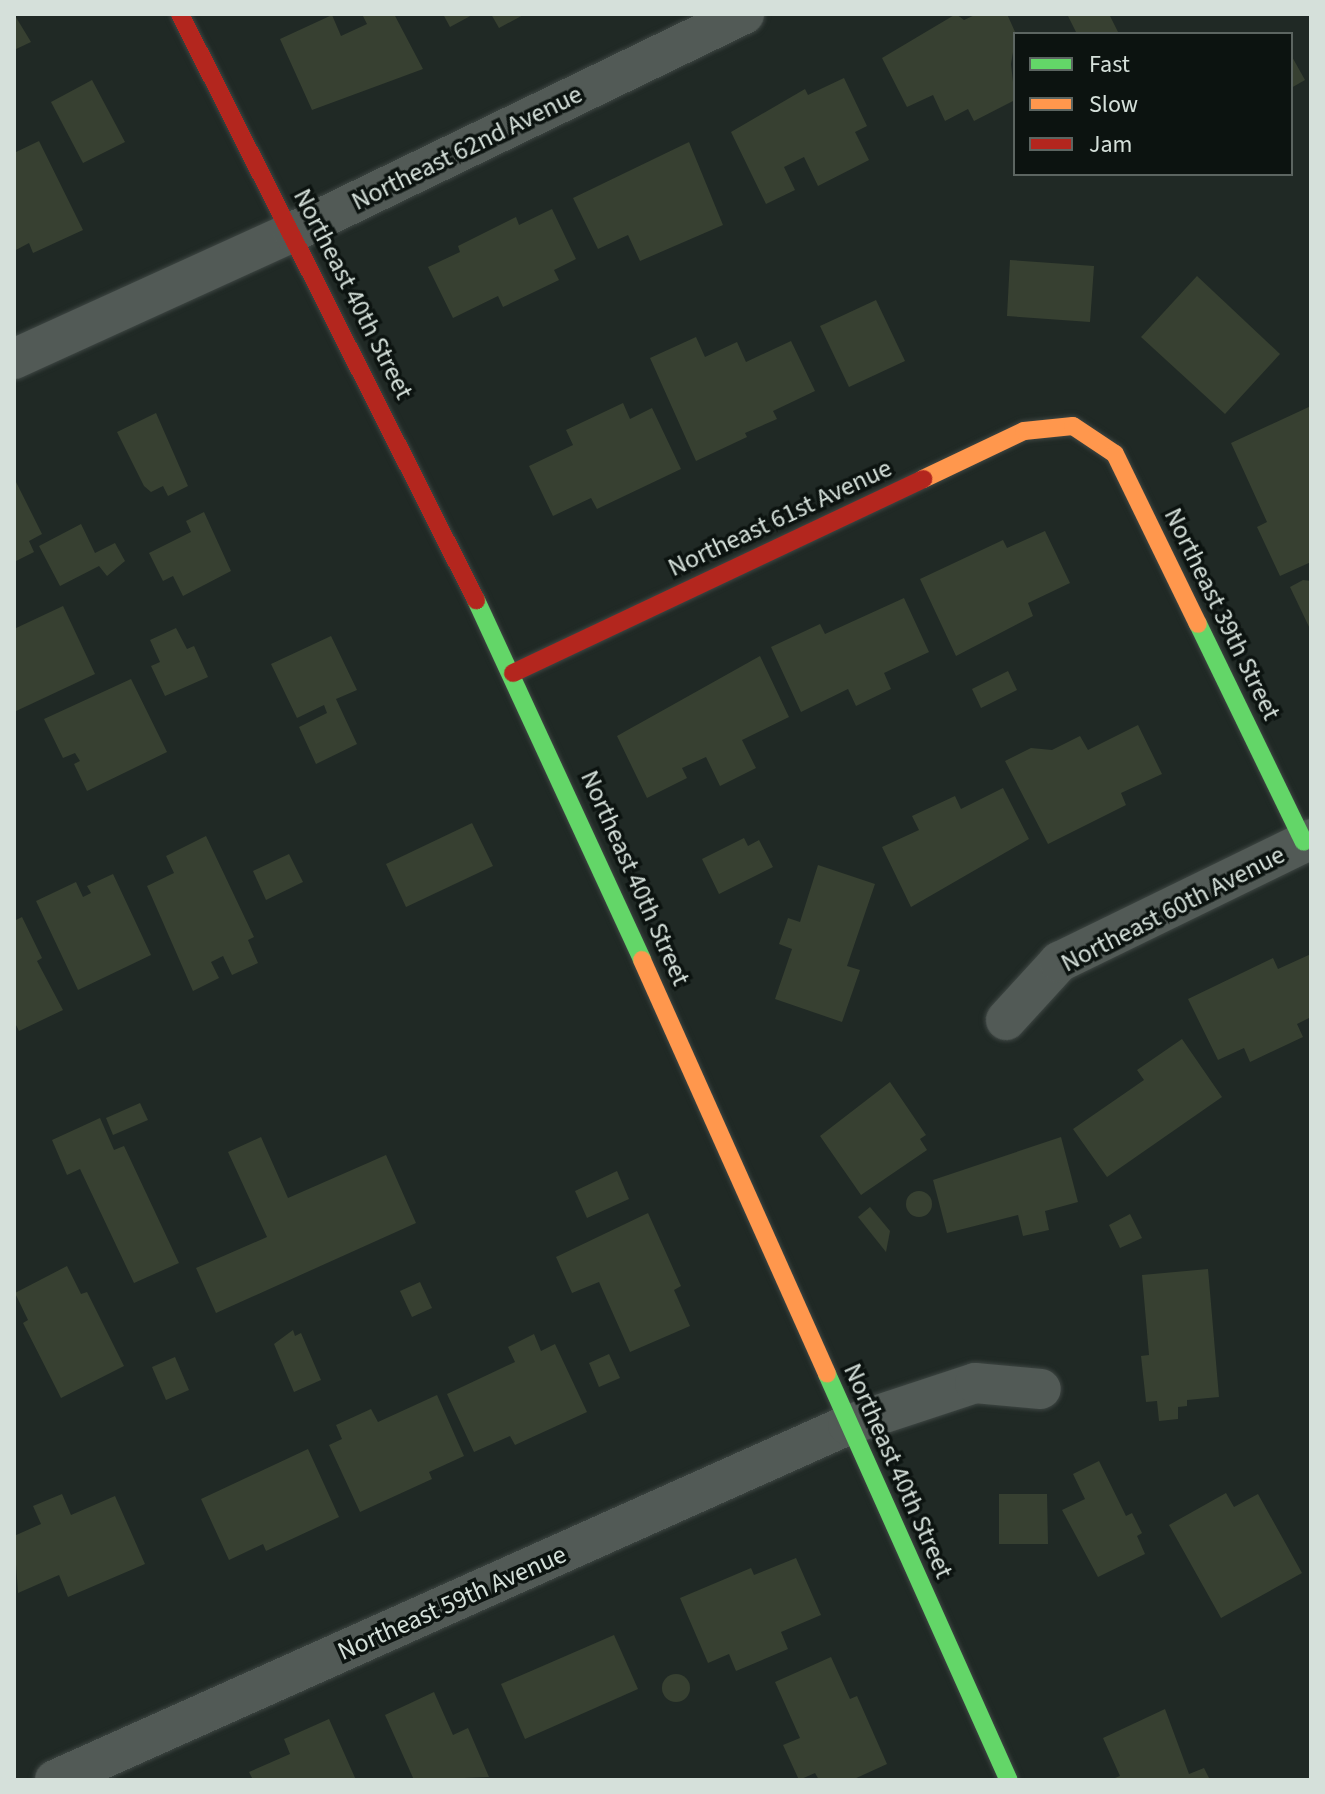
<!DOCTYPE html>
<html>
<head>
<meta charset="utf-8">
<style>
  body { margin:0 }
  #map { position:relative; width:1325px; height:1794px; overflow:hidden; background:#202925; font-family:"Source Sans 3",sans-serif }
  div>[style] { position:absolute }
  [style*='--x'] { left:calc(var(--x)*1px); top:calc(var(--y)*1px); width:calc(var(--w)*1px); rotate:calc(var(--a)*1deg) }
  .building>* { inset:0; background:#374031 }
  .round { border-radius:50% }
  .roads { filter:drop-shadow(0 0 2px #3e4643) drop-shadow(0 0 2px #3e4643) }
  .street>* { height:40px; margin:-20px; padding:0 20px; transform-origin:20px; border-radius:20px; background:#525a56 }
  .fast>* { height:18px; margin:-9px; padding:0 9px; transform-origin:9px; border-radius:9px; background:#63d668 }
  .slow>* { height:18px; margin:-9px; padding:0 9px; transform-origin:9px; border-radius:9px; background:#ff974d }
  .jam>* { height:18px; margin:-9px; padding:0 9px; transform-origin:9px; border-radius:9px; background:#b3261e }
  span { translate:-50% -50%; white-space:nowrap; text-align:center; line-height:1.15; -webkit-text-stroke:7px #0c1310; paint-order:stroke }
  .street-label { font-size:26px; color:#d5e0da }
  .frame { position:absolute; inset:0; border:16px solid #d5e0da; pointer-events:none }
  .legend { position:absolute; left:1013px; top:32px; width:280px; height:144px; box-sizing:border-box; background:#0c1310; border:2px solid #5c6561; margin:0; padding:10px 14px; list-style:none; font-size:24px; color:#d5e0da }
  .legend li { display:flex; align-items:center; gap:16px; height:40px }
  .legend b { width:40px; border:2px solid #5c6561 }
</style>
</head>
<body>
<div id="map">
  <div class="building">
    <div style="clip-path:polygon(14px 14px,31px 42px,14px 50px)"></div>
    <div style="clip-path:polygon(362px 14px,394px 14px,423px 69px,312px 110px,280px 39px,332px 15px,341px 36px,367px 24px)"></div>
    <div style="clip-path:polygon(443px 14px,474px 14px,450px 27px)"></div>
    <div style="clip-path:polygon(491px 14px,525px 14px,499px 28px)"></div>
    <div style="clip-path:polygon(956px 14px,964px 20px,977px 14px,1007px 14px,1016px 34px,1011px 64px,1015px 100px,974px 121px,968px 109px,945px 121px,933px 95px,907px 107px,882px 58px)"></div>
    <div style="clip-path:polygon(1067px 14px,1109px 14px,1119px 34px,1077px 34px)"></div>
    <div style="clip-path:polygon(1291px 55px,1305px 80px,1291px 88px)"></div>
    <div style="clip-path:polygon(844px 78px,867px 126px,855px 132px,869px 160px,818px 186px,804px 157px,784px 167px,795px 190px,766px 204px,731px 132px,805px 89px,808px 95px)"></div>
    <div style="clip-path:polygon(92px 80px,125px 142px,83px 163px,51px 102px)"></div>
    <div style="clip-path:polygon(39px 141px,83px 230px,33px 253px,29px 243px,14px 251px,14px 153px)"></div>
    <div style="clip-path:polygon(689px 142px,723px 225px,640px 261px,628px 235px,598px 249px,573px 198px)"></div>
    <div style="clip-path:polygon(552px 209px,576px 259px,554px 270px,559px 280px,503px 307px,498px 296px,453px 318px,428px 267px,460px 252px,458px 246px,516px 217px,519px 225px)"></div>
    <div style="clip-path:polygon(1010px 260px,1094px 266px,1090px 322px,1007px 316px)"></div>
    <div style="clip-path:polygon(1197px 276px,1280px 354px,1225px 414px,1141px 337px)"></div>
    <div style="clip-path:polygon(876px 300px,905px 361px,849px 387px,820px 326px)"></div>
    <div style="clip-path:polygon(696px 337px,705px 357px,737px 342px,746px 362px,791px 341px,815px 391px,773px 411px,777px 419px,745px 433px,747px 437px,696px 461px,650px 358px)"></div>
    <div style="clip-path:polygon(623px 403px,630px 419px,652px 408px,681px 469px,597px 509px,591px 498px,553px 516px,529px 466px,573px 445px,566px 430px)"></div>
    <div style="clip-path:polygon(1311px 406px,1311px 562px,1280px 576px,1257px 527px,1267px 522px,1231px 443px)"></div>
    <div style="clip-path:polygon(156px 413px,188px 486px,168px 496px,163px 486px,151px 492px,144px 486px,117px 432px)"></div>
    <div style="clip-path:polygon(14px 478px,42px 534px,29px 541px,34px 552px,14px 562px)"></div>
    <div style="clip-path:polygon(204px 512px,231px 571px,183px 596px,173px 576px,163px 581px,149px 553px,191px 532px,186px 521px)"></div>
    <div style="clip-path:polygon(81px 524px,95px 553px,115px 543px,125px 561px,107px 576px,99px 566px,60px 586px,39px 546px)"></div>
    <div style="clip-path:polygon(1045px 531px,1070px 583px,1028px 603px,1033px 616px,956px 656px,920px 579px,1003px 540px,1007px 548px)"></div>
    <div style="clip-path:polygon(1303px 580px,1311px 581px,1311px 631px,1290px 587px)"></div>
    <div style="clip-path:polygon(904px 598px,929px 652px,884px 673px,891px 689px,856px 706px,848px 689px,801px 712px,771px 647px,820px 624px,825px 634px)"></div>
    <div style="clip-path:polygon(63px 606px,95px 674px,14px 712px,14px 629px)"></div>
    <div style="clip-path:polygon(176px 628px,187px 649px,194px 646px,208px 677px,165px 696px,151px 666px,160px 662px,150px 640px)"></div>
    <div style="clip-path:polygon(331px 636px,357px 690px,336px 699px,357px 744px,316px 764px,299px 727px,327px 713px,324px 705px,297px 718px,271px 664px)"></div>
    <div style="clip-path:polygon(760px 656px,789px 717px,742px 740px,756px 768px,720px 786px,706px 757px,682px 768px,687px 778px,647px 798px,617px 736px)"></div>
    <div style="clip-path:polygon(1008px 671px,1017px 690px,981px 708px,972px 689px)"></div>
    <div style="clip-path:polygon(131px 679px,167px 752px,87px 791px,74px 764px,80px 761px,75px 753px,63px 758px,44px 719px)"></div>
    <div style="clip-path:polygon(1138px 725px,1162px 774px,1121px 793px,1126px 805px,1048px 844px,1005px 761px,1031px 748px,1052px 750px,1080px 736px,1088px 750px)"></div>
    <div style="clip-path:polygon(1003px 788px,1029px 839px,911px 907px,882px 847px,919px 830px,912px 816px,955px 796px,961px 809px)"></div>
    <div style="clip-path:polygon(472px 823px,493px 866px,406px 907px,386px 864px)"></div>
    <div style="clip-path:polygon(206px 836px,254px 937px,248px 940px,258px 963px,232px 975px,223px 956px,211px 962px,219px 978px,193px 991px,147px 886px,174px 873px,166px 856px)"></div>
    <div style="clip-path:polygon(744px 838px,748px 846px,759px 840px,773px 867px,719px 894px,702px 859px)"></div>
    <div style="clip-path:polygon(289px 854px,303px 882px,266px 900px,253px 871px)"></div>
    <div style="clip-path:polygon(818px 865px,875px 884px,847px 966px,860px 970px,842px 1022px,775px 999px,792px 949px,779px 944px,788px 918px,800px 922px)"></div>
    <div style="clip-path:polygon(113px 874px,151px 955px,78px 990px,36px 901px,76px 882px,83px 897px,91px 893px,87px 886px)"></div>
    <div style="clip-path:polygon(22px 917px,42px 958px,37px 961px,63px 1010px,19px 1031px,14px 1021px,14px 921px)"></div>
    <div style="clip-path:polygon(1311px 954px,1311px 1017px,1297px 1024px,1303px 1037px,1250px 1062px,1244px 1048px,1218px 1060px,1188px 999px,1273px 958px,1278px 969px)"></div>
    <div style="clip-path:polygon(1182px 1039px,1222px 1097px,1107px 1177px,1073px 1129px,1144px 1080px,1137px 1070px)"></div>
    <div style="clip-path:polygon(890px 1082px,926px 1135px,920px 1139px,927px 1150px,861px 1195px,820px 1136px)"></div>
    <div style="clip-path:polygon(140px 1103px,148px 1120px,113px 1135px,106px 1118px)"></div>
    <div style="clip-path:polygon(100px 1118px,114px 1150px,124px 1146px,179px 1263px,134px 1283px,80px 1169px,67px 1175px,52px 1140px)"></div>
    <div style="clip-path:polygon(261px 1137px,288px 1198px,386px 1155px,416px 1223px,216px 1313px,196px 1268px,267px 1237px,228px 1152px)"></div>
    <div style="clip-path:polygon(1061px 1137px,1078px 1202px,1045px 1211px,1049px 1230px,1023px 1236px,1018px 1215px,947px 1233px,933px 1180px)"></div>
    <div style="clip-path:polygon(617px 1171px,629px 1199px,587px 1218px,575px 1191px)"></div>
    <div class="round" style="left:906px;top:1191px;width:26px;height:26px"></div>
    <div style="clip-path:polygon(870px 1207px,890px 1231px,886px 1252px,858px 1217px)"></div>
    <div style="clip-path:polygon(648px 1213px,681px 1286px,674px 1290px,690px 1326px,630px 1352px,599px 1282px,572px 1293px,556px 1257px)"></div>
    <div style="clip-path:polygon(1130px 1214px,1142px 1238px,1120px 1248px,1109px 1225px)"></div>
    <div style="clip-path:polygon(67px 1266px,81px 1294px,87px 1292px,124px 1366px,61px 1398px,23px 1323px,28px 1320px,15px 1293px)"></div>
    <div style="clip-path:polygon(1208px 1269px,1219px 1397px,1187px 1400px,1187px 1406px,1178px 1407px,1178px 1419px,1159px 1421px,1157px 1401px,1146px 1402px,1141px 1356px,1149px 1355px,1142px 1275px)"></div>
    <div style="clip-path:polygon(420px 1282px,432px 1308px,412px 1317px,400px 1291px)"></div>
    <div style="clip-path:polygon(293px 1330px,295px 1336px,301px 1333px,321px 1380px,294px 1392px,274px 1344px)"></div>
    <div style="clip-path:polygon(534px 1334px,541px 1351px,555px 1344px,587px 1412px,515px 1445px,510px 1436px,474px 1452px,447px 1394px,515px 1362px,508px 1347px)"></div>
    <div style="clip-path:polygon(609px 1354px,620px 1378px,599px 1387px,589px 1363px)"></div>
    <div style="clip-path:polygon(175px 1357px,189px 1390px,166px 1400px,152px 1367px)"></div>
    <div style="clip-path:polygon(437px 1395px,464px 1456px,429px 1472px,432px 1479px,360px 1512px,329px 1445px,342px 1439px,336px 1425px,371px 1409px,378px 1422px)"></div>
    <div style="clip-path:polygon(308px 1449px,339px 1517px,266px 1551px,263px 1544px,229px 1560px,201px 1499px)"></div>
    <div style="clip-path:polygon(1099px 1461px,1126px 1516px,1132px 1513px,1142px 1533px,1137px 1536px,1145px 1554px,1098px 1577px,1062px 1510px,1085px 1499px,1073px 1474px)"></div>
    <div style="clip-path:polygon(1226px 1493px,1234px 1507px,1258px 1494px,1302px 1573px,1221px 1618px,1169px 1525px)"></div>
    <div style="clip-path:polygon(62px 1494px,71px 1515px,115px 1496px,145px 1564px,68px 1597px,59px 1575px,18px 1593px,14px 1536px,41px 1524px,33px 1506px)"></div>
    <div style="clip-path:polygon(999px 1494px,1047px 1494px,1048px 1544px,999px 1544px)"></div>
    <div style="clip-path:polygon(796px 1558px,821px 1615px,781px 1632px,788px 1649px,736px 1671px,729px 1654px,708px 1663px,680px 1598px,751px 1568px,754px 1575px)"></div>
    <div style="clip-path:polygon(614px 1635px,638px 1689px,525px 1739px,501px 1684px)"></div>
    <div style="clip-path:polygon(831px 1657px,850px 1699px,857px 1696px,887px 1764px,852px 1780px,819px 1780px,815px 1773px,799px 1780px,783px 1745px,800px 1738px,775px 1682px)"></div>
    <div class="round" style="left:662px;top:1674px;width:28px;height:28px"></div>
    <div style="clip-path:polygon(434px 1692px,453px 1735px,468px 1728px,489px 1777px,414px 1780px,385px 1715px)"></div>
    <div style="clip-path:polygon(1165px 1709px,1189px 1774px,1204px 1768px,1210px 1780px,1110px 1780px,1120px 1776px,1103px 1738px)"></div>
    <div style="clip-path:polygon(329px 1719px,356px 1780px,253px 1780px,249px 1772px,290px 1754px,284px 1739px)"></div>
  </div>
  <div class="roads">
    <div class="street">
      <div style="--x:14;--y:359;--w:307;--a:-24.5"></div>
      <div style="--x:293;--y:232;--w:501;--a:-25.8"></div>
      <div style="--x:1006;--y:1020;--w:79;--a:-47.6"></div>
      <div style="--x:1059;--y:962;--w:280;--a:-26"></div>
      <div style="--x:55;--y:1780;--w:869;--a:-24.12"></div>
      <div style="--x:848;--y:1425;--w:134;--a:-18.3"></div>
      <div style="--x:975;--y:1383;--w:66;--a:5.2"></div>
    </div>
    <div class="fast">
      <div style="--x:476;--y:600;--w:396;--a:65.2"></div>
      <div style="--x:1198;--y:624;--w:242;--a:64.1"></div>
      <div style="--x:827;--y:1374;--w:445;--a:65.9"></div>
    </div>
    <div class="slow">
      <div style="--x:923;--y:479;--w:112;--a:-25.4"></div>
      <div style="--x:1024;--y:431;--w:49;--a:-5.8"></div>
      <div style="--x:1073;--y:426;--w:50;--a:33.7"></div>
      <div style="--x:1115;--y:454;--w:189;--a:64"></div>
      <div style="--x:642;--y:960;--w:453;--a:65.9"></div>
    </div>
    <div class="jam">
      <div style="--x:180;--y:14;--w:657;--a:63.2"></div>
      <div style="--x:513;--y:673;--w:454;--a:-25.3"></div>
    </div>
  </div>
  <div class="street-label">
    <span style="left:467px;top:148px;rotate:-26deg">Northeast 62nd Avenue</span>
    <span style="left:353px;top:294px;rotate:63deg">Northeast 40th Street</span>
    <span style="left:780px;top:518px;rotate:-25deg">Northeast 61st Avenue</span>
    <span style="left:1222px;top:614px;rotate:64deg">Northeast 39th Street</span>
    <span style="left:635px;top:878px;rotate:66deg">Northeast 40th Street</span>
    <span style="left:1173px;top:909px;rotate:-27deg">Northeast 60th Avenue</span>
    <span style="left:898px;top:1471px;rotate:66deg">Northeast 40th Street</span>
    <span style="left:452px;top:1603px;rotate:-24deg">Northeast 59th Avenue</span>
  </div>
  <div class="frame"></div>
  <ul class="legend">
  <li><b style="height:10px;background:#63d668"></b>Fast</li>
  <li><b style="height:10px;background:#ff974d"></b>Slow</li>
  <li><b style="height:10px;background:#b3261e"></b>Jam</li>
  </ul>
</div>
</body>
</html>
